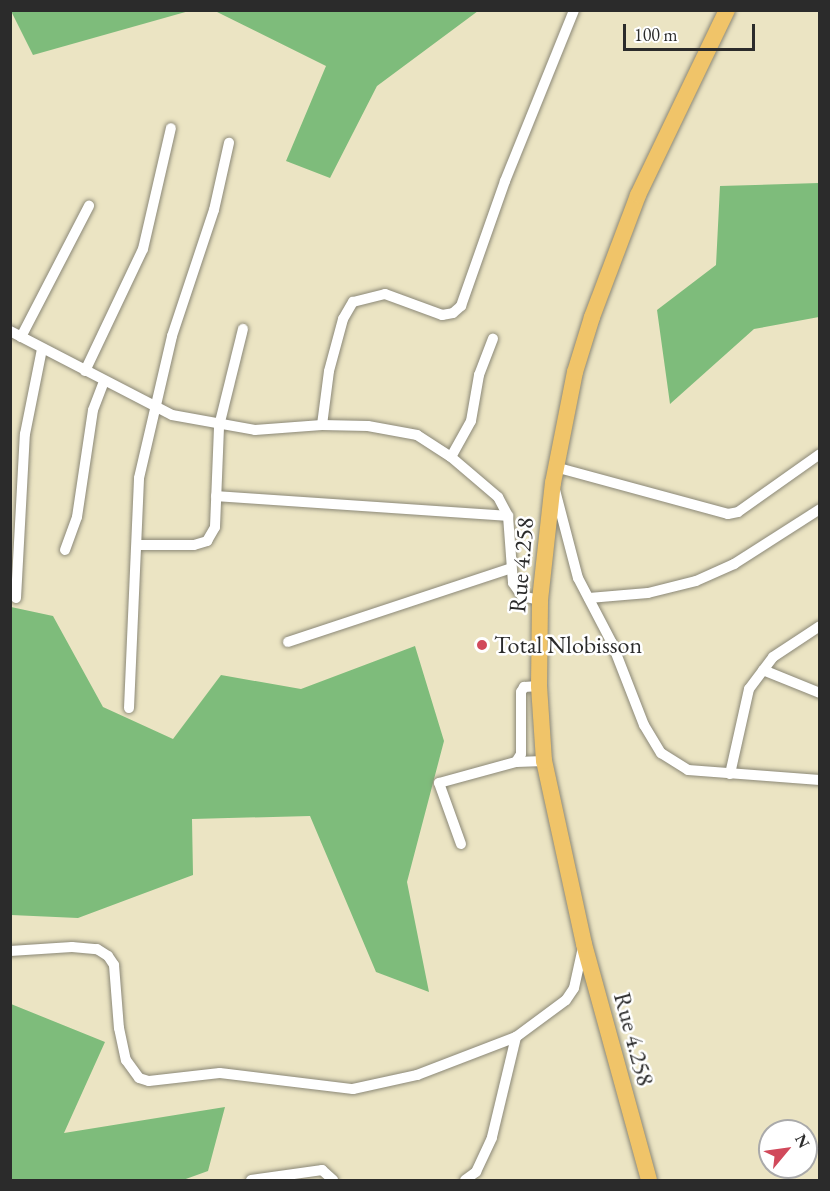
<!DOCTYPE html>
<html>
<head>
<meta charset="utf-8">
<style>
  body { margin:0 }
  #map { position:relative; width:830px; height:1191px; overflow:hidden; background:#ebe4c3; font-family:"EB Garamond",serif }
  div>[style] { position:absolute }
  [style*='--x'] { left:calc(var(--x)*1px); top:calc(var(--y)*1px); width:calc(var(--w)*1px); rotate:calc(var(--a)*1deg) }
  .forest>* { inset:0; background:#7ebc7b }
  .roads { filter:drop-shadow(0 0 2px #8b8877) drop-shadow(0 0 2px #8b8877) }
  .minor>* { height:10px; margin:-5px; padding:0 5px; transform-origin:5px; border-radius:5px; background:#fff }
  .highway>* { height:16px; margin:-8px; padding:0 8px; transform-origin:8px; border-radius:8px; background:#f0c469 }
  .dots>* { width:16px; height:16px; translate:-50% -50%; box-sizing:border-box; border:3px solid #fff; border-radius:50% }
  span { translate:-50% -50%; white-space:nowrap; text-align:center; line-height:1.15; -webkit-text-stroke:5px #fff; paint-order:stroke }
  .street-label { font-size:24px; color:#2b2b2b }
  .poi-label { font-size:24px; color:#2b2b2b }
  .left { translate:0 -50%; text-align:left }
  .frame { position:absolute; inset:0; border:12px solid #2b2b2b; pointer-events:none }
  .north { position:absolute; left:758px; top:1119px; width:60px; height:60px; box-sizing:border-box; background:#fff; border:2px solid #aaa; border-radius:50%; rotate:61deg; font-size:16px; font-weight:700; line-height:24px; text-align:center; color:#2b2b2b }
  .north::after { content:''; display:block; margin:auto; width:21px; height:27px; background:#d1495b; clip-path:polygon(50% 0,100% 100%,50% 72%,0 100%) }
  .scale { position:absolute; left:623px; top:24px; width:132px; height:27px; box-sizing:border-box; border:3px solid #2b2b2b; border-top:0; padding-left:8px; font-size:18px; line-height:21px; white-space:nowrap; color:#2b2b2b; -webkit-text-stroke:4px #fff; paint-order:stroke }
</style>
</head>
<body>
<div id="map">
  <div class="forest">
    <div style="clip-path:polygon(11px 11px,189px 11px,33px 55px)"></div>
    <div style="clip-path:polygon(215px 11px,478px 11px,377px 86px,330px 178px,286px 161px,326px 66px)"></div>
    <div style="clip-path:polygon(819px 183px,819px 317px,754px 329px,670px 404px,657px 310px,716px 265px,720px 186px)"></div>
    <div style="clip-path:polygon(11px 607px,53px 616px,103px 707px,173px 739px,221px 675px,301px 689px,415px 646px,444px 741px,407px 882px,429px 992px,376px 972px,310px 816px,192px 819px,193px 875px,78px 918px,11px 915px)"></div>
    <div style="clip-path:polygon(11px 1004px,105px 1042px,64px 1133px,225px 1107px,208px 1171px,183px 1180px,11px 1180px)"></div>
  </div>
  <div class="roads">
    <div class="minor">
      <div style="--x:10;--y:331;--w:182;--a:27.4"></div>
      <div style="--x:172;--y:415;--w:84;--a:10.2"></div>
      <div style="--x:255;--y:430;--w:67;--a:-4.3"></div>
      <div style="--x:322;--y:425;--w:46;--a:1.2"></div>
      <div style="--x:368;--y:426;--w:50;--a:10.4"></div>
      <div style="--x:417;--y:435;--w:40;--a:32.9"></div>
      <div style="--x:451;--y:457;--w:62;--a:40.4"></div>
      <div style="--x:498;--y:497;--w:21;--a:62"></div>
      <div style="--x:508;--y:516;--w:67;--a:85.7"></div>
      <div style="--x:513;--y:583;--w:16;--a:55"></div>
      <div style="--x:522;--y:596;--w:18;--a:13"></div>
      <div style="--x:21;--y:337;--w:148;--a:-62.6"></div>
      <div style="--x:85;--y:371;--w:135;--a:-64.6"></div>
      <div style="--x:143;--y:249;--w:124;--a:-77"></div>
      <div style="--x:322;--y:425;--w:54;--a:-82.6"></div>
      <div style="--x:329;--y:371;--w:54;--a:-74.9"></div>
      <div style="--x:343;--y:319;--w:20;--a:-60"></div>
      <div style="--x:353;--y:302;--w:33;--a:-14"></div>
      <div style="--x:385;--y:294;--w:61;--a:20.2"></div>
      <div style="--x:442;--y:315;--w:11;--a:-10"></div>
      <div style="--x:453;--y:313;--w:11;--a:-41"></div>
      <div style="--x:461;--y:306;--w:133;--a:-70.6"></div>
      <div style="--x:505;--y:181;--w:184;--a:-68"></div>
      <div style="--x:451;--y:457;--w:41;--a:-60.9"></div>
      <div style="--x:471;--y:421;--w:47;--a:-80.1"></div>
      <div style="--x:479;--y:375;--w:39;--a:-69"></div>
      <div style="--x:555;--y:467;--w:179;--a:15.2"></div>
      <div style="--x:728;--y:514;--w:10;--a:-11"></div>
      <div style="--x:738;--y:512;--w:100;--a:-35.3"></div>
      <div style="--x:555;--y:490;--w:91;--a:75.4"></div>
      <div style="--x:578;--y:578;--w:73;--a:62.4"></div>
      <div style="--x:612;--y:643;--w:88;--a:68.7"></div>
      <div style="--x:644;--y:725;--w:33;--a:59"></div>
      <div style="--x:661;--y:753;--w:32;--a:32"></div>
      <div style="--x:688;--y:770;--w:132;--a:4.3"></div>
      <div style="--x:216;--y:496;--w:293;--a:3.9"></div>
      <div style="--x:137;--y:545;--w:57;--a:0"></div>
      <div style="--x:194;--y:545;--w:14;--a:-17"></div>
      <div style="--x:207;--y:541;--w:16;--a:-60"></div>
      <div style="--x:215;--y:527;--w:101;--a:-87.7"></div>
      <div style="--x:219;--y:426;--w:100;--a:-76.1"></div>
      <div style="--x:65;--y:550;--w:35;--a:-70"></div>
      <div style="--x:77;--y:517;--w:108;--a:-81.5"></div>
      <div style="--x:93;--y:410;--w:31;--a:-69"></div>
      <div style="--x:16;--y:598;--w:164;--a:-86.9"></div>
      <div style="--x:25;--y:434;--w:87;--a:-78.7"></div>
      <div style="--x:589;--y:598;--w:59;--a:-4.8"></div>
      <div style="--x:648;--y:593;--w:49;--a:-14"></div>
      <div style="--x:696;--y:581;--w:42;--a:-24.1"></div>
      <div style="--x:734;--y:564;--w:102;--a:-32.6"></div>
      <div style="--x:288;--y:642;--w:233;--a:-18.3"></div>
      <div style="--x:763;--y:670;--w:61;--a:22"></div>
      <div style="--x:129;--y:708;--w:230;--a:-87.5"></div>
      <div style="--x:139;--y:478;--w:146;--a:-76.9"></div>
      <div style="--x:172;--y:336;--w:133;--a:-71.6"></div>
      <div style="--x:214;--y:210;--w:69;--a:-77.4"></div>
      <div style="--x:516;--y:762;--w:28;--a:-2"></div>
      <div style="--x:730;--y:774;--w:87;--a:-77.4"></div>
      <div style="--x:749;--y:689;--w:40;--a:-53"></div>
      <div style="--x:773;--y:657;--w:56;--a:-33.4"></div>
      <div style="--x:461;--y:844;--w:65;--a:-109.8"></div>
      <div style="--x:439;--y:783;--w:80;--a:-15.3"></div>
      <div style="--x:516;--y:762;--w:9;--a:-58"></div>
      <div style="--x:521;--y:754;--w:62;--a:-90"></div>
      <div style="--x:521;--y:692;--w:6;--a:-59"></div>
      <div style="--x:524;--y:687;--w:15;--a:-4"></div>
      <div style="--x:10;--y:951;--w:62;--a:-3.7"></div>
      <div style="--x:72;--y:947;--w:25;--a:5"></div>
      <div style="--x:97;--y:949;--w:13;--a:32"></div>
      <div style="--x:108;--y:956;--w:11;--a:56"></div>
      <div style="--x:114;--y:965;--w:63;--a:85.5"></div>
      <div style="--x:119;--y:1028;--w:33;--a:78"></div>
      <div style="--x:126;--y:1060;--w:22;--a:54"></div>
      <div style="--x:139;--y:1078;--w:10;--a:17"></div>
      <div style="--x:149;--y:1081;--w:71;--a:-6.4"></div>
      <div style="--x:220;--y:1073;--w:134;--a:6.9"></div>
      <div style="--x:353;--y:1089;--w:66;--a:-12.3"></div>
      <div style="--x:417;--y:1075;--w:106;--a:-21"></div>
      <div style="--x:516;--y:1037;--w:62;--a:-36.5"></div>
      <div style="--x:566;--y:1000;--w:14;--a:-56"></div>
      <div style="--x:574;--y:988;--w:42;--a:-77.6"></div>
      <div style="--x:251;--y:1180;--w:72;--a:-8"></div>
      <div style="--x:322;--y:1170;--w:15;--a:42"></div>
      <div style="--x:465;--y:1180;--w:14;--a:-36"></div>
      <div style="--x:476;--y:1172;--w:38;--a:-65"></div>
      <div style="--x:492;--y:1137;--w:103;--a:-76.5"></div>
    </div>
    <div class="highway">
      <div style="--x:649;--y:1180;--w:245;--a:-105.4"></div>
      <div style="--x:584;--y:944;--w:187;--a:-102.3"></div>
      <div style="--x:544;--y:761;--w:75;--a:-93.8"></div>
      <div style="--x:539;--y:686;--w:86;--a:-89.3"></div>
      <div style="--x:540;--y:600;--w:118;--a:-83.7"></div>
      <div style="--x:553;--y:483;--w:113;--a:-78.8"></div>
      <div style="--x:575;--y:372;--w:58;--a:-72.8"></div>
      <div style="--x:592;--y:317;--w:130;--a:-69.3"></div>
      <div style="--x:638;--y:195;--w:205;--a:-64.3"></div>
    </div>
  </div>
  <div class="dots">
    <div style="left:482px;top:645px;background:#d1495b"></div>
  </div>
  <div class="street-label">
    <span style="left:521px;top:565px;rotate:-85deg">Rue 4.258</span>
    <span style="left:634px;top:1039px;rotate:75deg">Rue 4.258</span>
  </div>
  <div class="poi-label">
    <span class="left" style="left:494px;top:645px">Total Nlobisson</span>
  </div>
  <div class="frame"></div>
  <div class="north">N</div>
  <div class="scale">100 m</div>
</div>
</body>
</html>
